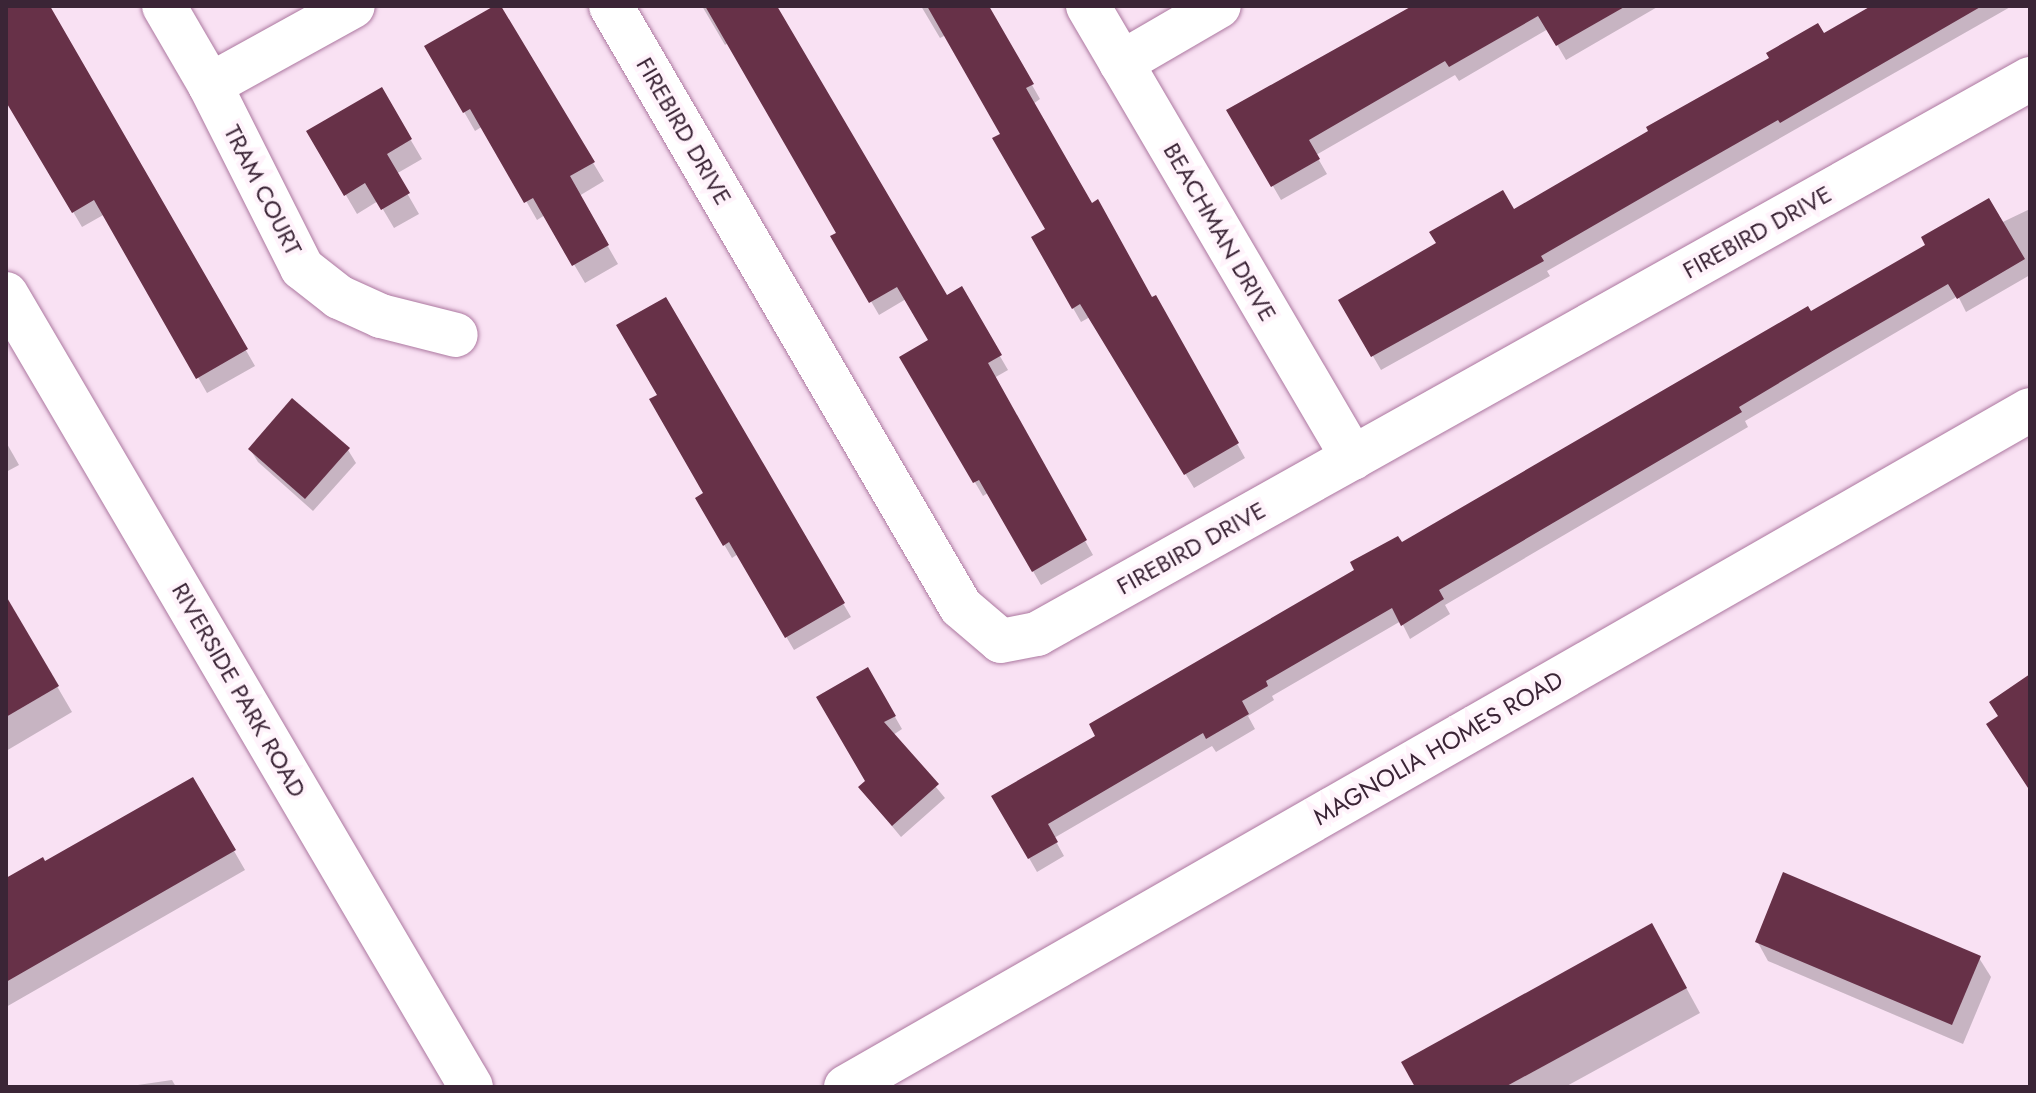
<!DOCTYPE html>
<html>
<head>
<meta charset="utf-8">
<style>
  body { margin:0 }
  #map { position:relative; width:2036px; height:1093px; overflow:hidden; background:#f9e1f3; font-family:Jost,sans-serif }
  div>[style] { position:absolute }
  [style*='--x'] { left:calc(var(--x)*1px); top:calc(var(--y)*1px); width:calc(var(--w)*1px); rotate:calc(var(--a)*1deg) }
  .shadow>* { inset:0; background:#0003 }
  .building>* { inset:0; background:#673148 }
  .roads { filter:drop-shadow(0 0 2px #ac78a0) drop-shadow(0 0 2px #ac78a0) }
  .minor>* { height:44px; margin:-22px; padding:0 22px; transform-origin:22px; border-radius:22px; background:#fff }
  span { translate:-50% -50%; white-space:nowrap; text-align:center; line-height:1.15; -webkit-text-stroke:8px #fff3fb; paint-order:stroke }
  .street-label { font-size:24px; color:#3b2536 }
  .frame { position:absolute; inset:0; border:8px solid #3b2536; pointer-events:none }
</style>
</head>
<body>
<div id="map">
  <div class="shadow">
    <div style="clip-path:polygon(6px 6px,24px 6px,52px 14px,255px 366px,207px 393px,105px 214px,82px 227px,6px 97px)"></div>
    <div style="clip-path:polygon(499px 6px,604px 181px,579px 196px,618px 264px,585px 283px,545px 215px,537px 220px,483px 126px,475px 131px,427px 47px)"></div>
    <div style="clip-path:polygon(702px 6px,765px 6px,946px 297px,961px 289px,1008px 370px,994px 378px,1093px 555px,1041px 585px,988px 493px,983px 496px,901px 357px,930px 341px,906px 299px,879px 315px,833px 236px,838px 233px,728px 43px,725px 45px)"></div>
    <div style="clip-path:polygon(921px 6px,987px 6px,1040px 99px,1033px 104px,1091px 205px,1151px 300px,1164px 312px,1245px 458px,1194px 488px,1090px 317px,1081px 322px,1073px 308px,1047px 230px,1003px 134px,946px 35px,940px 38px)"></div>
    <div style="clip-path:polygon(1415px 6px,1659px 6px,1566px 60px,1548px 29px,1459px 81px,1455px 75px,1316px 155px,1327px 174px,1281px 200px,1229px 110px)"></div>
    <div style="clip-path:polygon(1875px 6px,2012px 6px,1547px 271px,1550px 276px,1381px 370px,1341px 301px,1513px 211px)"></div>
    <div style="clip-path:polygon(381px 90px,422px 159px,396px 174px,419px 214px,394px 228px,378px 201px,357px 214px,309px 132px)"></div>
    <div style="clip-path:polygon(2030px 209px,2030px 275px,1966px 312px,1958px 296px,1745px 421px,1748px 427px,1445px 605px,1450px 614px,1410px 639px,1401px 621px,1272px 696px,1274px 700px,1248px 716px,1255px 729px,1216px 752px,1212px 746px,1054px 838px,1064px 856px,1037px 872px,994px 797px,1098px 737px,1402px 544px,1810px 314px)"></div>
    <div style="clip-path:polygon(665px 299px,851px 617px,794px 650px,738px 554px,732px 558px,697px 498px,706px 493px,660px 396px)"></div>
    <div style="clip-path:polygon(6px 442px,19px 465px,6px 472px)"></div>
    <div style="clip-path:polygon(250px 449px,348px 450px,356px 463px,313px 511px,258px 462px)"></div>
    <div style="clip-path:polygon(9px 604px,72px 712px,6px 751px,6px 606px)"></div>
    <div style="clip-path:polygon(868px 670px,902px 729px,893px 735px,945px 798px,901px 837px,860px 788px,867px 782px)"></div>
    <div style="clip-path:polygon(193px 780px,245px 870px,6px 1007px,6px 880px,44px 864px)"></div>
    <div style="clip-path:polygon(1757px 941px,1979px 958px,1991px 977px,1963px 1044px,1768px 961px)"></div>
    <div style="clip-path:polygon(1666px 951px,1700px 1013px,1565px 1087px,1417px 1087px)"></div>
    <div style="clip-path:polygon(172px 1080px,176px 1087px,124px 1087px)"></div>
  </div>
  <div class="building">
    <div style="clip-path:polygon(6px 6px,50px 6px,248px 349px,196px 379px,94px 200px,72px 213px,6px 102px)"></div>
    <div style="clip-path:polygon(494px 6px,501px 6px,595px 162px,570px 176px,609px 245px,572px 266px,533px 198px,524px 203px,470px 109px,463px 113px,424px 46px)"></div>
    <div style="clip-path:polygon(705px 6px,777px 6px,947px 295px,962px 286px,1002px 355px,988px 363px,1087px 540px,1032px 572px,979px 480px,973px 483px,899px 357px,928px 340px,897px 287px,869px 303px,830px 236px,836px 233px)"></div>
    <div style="clip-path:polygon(927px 6px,989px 6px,1034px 84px,1026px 88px,1092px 203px,1098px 199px,1152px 297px,1156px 295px,1239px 443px,1184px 475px,1080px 304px,1072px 309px,1031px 237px,1045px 229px,992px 138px,1000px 134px)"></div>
    <div style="clip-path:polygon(1412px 6px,1626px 6px,1556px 46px,1538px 16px,1449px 67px,1445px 61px,1309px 140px,1320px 159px,1271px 187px,1226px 110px)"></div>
    <div style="clip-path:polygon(1871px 6px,1982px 6px,1780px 123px,1778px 120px,1676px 178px,1541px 256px,1544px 261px,1371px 357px,1338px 300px,1436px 243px,1429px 232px,1503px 190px,1514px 209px,1648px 131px,1646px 127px,1769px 58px,1766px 53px,1818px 23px,1824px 33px)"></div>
    <div style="clip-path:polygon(382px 87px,412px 139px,387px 154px,410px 193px,381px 210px,365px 183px,344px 196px,306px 131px)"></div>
    <div style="clip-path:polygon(1989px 198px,2025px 259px,1957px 299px,1948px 284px,1834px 350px,1739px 407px,1742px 412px,1439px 590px,1444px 599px,1401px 626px,1392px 608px,1266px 681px,1268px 686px,1242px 701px,1249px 714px,1206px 739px,1203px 733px,1048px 824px,1058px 842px,1028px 859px,991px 796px,1095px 736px,1089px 724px,1354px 570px,1350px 562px,1398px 536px,1402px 542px,1808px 306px,1811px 311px,1925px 245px,1921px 237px)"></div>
    <div style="clip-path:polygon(666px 297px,845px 603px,785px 638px,729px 542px,723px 546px,695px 498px,703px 493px,649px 399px,657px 395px,616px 325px)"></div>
    <div style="clip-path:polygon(292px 398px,350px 448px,305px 499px,248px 449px)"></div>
    <div style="clip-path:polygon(6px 596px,59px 686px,6px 717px)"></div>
    <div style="clip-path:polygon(868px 667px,896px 716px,884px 722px,939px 784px,892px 826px,858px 787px,865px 781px,816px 697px)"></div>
    <div style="clip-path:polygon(2030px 674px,2030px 791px,1986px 724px,1998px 716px,1989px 702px)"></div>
    <div style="clip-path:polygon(193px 777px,236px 850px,6px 982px,6px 878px,43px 857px,45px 861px)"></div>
    <div style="clip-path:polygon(1783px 872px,1981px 956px,1952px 1025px,1755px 942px)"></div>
    <div style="clip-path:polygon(1652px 923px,1687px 988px,1505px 1087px,1415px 1087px,1401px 1062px)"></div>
  </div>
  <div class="roads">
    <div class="minor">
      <div style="--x:164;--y:6;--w:91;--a:59.8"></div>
      <div style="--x:210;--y:85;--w:205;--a:63.3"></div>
      <div style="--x:302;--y:268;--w:47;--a:38.1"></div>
      <div style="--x:339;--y:297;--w:46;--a:24.3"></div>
      <div style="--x:381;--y:316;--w:77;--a:14.2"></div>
      <div style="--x:611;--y:6;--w:695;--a:59.79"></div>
      <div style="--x:961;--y:607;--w:52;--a:40.4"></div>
      <div style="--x:1001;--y:641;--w:37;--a:-11"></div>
      <div style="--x:1037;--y:634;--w:1138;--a:-29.2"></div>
      <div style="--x:1088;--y:6;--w:524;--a:59.62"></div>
      <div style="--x:1121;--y:63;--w:113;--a:-30.2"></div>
      <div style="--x:210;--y:85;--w:163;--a:-28.9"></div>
      <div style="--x:6;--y:294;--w:919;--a:59.61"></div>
      <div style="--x:846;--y:1087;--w:1364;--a:-29.76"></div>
    </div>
  </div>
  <div class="street-label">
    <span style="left:684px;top:131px;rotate:60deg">FIREBIRD DRIVE</span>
    <span style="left:263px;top:190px;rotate:63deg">TRAM COURT</span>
    <span style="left:1220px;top:232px;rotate:60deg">BEACHMAN DRIVE</span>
    <span style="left:1757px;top:232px;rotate:-29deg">FIREBIRD DRIVE</span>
    <span style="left:1191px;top:548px;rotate:-29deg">FIREBIRD DRIVE</span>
    <span style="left:239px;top:690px;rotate:60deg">RIVERSIDE PARK ROAD</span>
    <span style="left:1438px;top:748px;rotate:-30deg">MAGNOLIA HOMES ROAD</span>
  </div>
  <div class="frame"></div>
</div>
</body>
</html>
